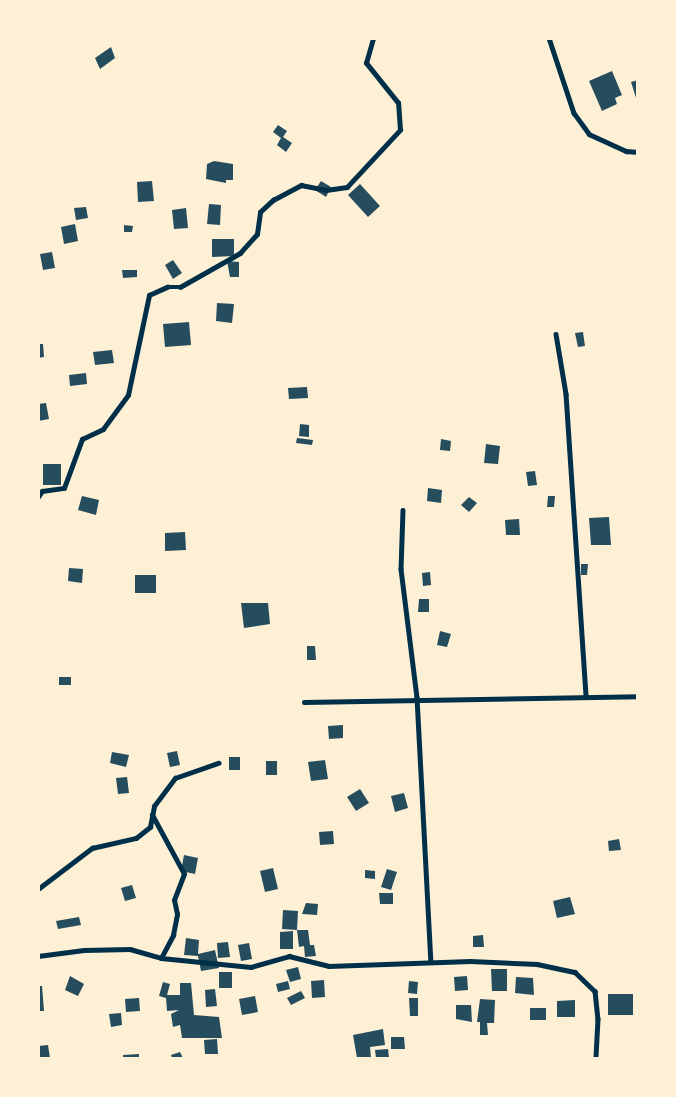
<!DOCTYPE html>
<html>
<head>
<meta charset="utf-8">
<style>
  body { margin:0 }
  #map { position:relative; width:676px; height:1097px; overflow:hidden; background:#fdf0d5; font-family:Arial,sans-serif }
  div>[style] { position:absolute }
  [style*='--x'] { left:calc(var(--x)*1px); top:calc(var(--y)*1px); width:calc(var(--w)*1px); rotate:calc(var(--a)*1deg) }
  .building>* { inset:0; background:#264d5e }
  .minor>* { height:4.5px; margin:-2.25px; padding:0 2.25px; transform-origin:2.25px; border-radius:2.25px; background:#003049 }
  span { translate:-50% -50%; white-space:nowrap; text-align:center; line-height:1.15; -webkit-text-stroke:6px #fdf0d5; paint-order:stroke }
  .frame { position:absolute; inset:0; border:40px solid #fdf0d5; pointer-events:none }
</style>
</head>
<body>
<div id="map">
  <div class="building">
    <div style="clip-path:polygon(111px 47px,115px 58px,100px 69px,95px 58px)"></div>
    <div style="clip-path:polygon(612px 71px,622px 95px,615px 98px,617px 104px,602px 111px,589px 81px)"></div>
    <div style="clip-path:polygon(638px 80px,638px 101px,637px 101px,631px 82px)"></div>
    <div style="clip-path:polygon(278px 125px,287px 131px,283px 137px,292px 143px,286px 152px,277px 145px,281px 138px,273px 132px)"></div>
    <div style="clip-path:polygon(214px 161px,233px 164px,233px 180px,226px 180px,226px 183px,206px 179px,207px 164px)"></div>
    <div style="clip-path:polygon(152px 181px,154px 201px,138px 202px,137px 182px)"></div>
    <div style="clip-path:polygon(321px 181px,331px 187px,326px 197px,315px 190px)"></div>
    <div style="clip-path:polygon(360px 184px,380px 206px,368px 217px,348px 195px)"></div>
    <div style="clip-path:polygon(209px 204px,221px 205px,220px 225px,207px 224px)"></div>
    <div style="clip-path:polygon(86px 207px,88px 218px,76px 220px,74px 208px)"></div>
    <div style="clip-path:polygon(186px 208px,188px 228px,174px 229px,172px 210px)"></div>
    <div style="clip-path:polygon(75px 224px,78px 241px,64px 244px,61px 227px)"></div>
    <div style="clip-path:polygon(124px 225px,133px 226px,132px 232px,124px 232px)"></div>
    <div style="clip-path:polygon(212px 239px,234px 239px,234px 256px,212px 257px)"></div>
    <div style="clip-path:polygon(52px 252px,55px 268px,43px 270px,40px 254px)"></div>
    <div style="clip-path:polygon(173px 260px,182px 273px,173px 279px,165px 265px)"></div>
    <div style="clip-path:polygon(227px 261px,239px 262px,239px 277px,230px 277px)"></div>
    <div style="clip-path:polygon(122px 270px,137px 270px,137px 277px,123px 278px)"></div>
    <div style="clip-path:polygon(217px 303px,234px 304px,232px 323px,216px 321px)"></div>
    <div style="clip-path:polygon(189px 322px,191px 345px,165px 347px,163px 324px)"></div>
    <div style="clip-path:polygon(583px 332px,585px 346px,578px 347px,575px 333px)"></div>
    <div style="clip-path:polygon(38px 344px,43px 344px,44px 357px,38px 358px)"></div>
    <div style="clip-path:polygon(112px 350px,114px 363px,95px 365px,93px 352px)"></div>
    <div style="clip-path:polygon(86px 373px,87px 384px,70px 386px,69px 375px)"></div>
    <div style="clip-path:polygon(307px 387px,308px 398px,289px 399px,288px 388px)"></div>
    <div style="clip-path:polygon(46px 403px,49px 419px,38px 421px,38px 404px)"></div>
    <div style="clip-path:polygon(300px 424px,309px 425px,309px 437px,299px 436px)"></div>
    <div style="clip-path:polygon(297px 438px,313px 440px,312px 445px,296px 443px)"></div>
    <div style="clip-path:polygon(441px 439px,451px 441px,450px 451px,440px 450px)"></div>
    <div style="clip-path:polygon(486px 444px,500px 446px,498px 464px,484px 463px)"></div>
    <div style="clip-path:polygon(43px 464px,61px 464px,61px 485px,43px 485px)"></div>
    <div style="clip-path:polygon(535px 471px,537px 485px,528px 486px,526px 472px)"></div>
    <div style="clip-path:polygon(428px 488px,442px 490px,441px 503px,427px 501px)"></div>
    <div style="clip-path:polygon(82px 496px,99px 500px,96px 515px,78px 510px)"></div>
    <div style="clip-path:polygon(548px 496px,555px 496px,554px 507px,547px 507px)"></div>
    <div style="clip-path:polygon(469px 497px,477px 503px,469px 512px,461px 505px)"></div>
    <div style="clip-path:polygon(609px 517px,611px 545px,591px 545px,589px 518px)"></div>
    <div style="clip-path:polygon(519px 519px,520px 535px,506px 535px,505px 520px)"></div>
    <div style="clip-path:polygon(185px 532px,186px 550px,165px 551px,165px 533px)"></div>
    <div style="clip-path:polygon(581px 564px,588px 564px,587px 575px,581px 575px)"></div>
    <div style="clip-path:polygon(69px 568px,83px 569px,82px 583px,68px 581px)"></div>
    <div style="clip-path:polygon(430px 572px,431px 585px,423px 586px,422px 573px)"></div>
    <div style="clip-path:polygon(135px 575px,156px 575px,156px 593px,135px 593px)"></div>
    <div style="clip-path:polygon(419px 599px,429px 599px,429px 612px,418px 612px)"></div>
    <div style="clip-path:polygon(241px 603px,268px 603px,270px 624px,244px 628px)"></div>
    <div style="clip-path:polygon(440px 631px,451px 634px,447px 647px,437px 645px)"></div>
    <div style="clip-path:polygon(307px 646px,315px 646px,316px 660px,307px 660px)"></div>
    <div style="clip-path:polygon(59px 677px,71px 677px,71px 685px,59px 685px)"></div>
    <div style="clip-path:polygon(343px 725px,343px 738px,329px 739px,328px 726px)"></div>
    <div style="clip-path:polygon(177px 751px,180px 765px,170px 767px,167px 753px)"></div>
    <div style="clip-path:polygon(112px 752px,129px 755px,126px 767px,110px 763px)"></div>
    <div style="clip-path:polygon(229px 757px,240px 757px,240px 770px,229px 770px)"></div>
    <div style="clip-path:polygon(325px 760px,328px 779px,311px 781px,308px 762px)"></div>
    <div style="clip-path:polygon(266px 761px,277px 761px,277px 775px,266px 775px)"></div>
    <div style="clip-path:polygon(127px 777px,129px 793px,118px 794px,116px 778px)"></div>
    <div style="clip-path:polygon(360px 789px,369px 803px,356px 811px,347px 797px)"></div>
    <div style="clip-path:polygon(404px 793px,408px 808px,395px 812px,391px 796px)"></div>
    <div style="clip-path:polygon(333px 831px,334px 844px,320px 845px,319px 832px)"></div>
    <div style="clip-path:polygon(619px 839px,621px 850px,609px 851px,608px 841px)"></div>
    <div style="clip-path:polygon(184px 855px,198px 858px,195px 874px,181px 871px)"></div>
    <div style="clip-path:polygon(273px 868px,278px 889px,265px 892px,260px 871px)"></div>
    <div style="clip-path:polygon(387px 869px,397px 872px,391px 890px,381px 887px)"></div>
    <div style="clip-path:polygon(365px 870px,375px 871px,375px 879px,365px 878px)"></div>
    <div style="clip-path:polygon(132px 885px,136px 898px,125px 901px,121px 888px)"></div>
    <div style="clip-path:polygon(379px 893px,393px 893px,393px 904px,380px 904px)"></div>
    <div style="clip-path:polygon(570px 897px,575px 914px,557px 918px,553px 901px)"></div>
    <div style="clip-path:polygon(306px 903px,318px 904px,317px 915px,302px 914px)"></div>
    <div style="clip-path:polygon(283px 910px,298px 911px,297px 930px,282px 929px)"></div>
    <div style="clip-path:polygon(79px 917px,81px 925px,58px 929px,56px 921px)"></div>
    <div style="clip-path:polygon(297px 930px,308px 930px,310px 945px,314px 945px,316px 956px,305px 957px,304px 946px,299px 947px)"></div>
    <div style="clip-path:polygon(293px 931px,293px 949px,280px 949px,280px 932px)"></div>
    <div style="clip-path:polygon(483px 935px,484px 947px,473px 947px,473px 936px)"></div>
    <div style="clip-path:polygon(186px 938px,199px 940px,198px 954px,215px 950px,219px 968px,201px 971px,198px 956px,184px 955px)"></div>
    <div style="clip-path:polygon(228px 942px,230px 957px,218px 958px,217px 943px)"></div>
    <div style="clip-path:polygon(249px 943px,252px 959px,241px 961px,238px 945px)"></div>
    <div style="clip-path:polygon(298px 967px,301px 979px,290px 982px,286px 970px)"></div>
    <div style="clip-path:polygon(491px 969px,507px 969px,507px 991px,492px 991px)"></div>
    <div style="clip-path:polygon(219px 972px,232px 972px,232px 988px,219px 988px)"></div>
    <div style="clip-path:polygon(70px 976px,84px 984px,78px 996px,65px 990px)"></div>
    <div style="clip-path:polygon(467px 976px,468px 990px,455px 991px,454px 977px)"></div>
    <div style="clip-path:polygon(516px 977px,533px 978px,534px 995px,515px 993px)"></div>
    <div style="clip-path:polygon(324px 980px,325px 997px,312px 998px,311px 981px)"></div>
    <div style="clip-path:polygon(288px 981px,290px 989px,278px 992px,276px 984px)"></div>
    <div style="clip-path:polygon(409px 981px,418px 982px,417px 994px,408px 993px)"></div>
    <div style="clip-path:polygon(163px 982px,170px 984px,167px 995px,180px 995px,180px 983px,191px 983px,194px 1015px,219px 1017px,222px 1038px,182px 1038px,180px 1025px,173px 1027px,171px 1014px,179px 1010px,167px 1011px,166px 998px,159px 996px)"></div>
    <div style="clip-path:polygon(38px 986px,42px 986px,44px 1011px,38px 1011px)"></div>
    <div style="clip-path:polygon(215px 989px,217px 1006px,206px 1007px,205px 990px)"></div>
    <div style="clip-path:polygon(301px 991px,305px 998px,291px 1005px,287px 998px)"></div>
    <div style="clip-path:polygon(608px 994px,633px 994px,633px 1015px,608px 1015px)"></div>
    <div style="clip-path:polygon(255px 996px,258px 1012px,242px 1015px,239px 999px)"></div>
    <div style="clip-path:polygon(139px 998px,140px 1011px,126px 1012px,125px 999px)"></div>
    <div style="clip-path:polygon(409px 998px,418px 998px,418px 1016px,410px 1016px)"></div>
    <div style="clip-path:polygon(480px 999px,495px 1000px,494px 1023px,487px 1023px,488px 1035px,480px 1035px,480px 1022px,477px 1022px)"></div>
    <div style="clip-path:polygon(575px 1000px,575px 1017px,557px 1017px,557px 1001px)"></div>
    <div style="clip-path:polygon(456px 1005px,471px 1005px,472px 1022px,456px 1019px)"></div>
    <div style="clip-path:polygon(530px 1008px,546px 1008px,546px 1020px,530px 1020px)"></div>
    <div style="clip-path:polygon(121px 1013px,122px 1025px,111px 1027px,109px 1014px)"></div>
    <div style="clip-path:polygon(383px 1029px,385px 1045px,370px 1047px,371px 1058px,357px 1058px,353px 1035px)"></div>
    <div style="clip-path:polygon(391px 1037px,404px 1037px,405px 1049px,391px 1049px)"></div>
    <div style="clip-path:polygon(217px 1039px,218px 1054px,205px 1054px,204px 1040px)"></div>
    <div style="clip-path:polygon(48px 1045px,50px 1058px,38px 1058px,38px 1046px)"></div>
    <div style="clip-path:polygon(388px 1049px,389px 1058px,376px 1058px,375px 1050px)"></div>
    <div style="clip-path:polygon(180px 1052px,183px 1058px,172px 1058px,171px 1055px)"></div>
    <div style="clip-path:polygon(139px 1054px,139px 1058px,123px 1058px,123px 1055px)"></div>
  </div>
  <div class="minor">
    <div style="--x:549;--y:38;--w:79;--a:71.6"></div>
    <div style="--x:574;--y:113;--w:26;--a:54"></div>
    <div style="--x:589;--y:134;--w:41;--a:24.7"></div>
    <div style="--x:626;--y:151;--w:12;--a:5"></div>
    <div style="--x:556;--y:334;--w:61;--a:80.5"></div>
    <div style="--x:566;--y:394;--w:303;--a:86.2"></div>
    <div style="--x:38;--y:497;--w:7;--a:-56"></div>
    <div style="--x:42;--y:491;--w:22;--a:-8"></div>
    <div style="--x:64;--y:488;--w:52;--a:-69.8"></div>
    <div style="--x:82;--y:439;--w:23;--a:-25"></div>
    <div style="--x:103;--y:429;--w:42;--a:-53.7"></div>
    <div style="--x:128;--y:395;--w:102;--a:-78.1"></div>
    <div style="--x:149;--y:295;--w:20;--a:-24"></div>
    <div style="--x:167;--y:287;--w:13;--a:0"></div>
    <div style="--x:180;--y:287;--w:69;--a:-29.5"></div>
    <div style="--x:240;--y:253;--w:25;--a:-48"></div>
    <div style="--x:257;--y:234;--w:22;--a:-82"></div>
    <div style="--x:260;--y:212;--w:18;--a:-43"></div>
    <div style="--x:273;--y:200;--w:32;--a:-28"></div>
    <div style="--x:301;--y:185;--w:25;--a:11"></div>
    <div style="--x:326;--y:190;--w:21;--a:-8"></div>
    <div style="--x:347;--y:187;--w:78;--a:-47.1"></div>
    <div style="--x:400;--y:130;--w:27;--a:-94"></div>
    <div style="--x:398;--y:103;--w:51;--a:-128.7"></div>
    <div style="--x:366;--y:63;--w:26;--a:-74"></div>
    <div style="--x:403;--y:510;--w:59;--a:91.9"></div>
    <div style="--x:401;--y:569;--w:129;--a:82.9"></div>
    <div style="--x:417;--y:697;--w:264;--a:87"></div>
    <div style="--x:304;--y:702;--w:334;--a:-1"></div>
    <div style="--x:38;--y:889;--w:68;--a:-37.2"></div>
    <div style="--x:92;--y:848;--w:45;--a:-12.8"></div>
    <div style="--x:136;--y:838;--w:18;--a:-38"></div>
    <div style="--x:150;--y:827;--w:21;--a:-79"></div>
    <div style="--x:154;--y:806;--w:35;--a:-53"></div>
    <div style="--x:175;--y:778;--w:46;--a:-19.2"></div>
    <div style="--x:38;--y:956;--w:46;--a:-7.4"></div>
    <div style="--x:84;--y:950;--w:46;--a:-1.2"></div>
    <div style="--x:130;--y:949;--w:32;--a:16"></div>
    <div style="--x:161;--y:958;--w:26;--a:-62"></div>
    <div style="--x:173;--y:935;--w:21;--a:-79"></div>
    <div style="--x:177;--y:914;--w:14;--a:-102"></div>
    <div style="--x:174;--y:900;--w:28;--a:-69"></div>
    <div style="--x:184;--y:874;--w:67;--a:-118.5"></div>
    <div style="--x:161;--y:958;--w:90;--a:5.7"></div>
    <div style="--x:251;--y:967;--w:40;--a:-16"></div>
    <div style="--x:289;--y:956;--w:41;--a:14"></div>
    <div style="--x:329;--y:966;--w:141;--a:-2"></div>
    <div style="--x:470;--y:961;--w:67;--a:2.6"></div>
    <div style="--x:537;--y:964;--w:39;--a:12"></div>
    <div style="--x:575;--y:972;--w:28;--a:44"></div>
    <div style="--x:595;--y:991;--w:28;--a:84"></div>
    <div style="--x:598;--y:1019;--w:39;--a:93"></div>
  </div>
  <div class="frame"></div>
</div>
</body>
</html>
